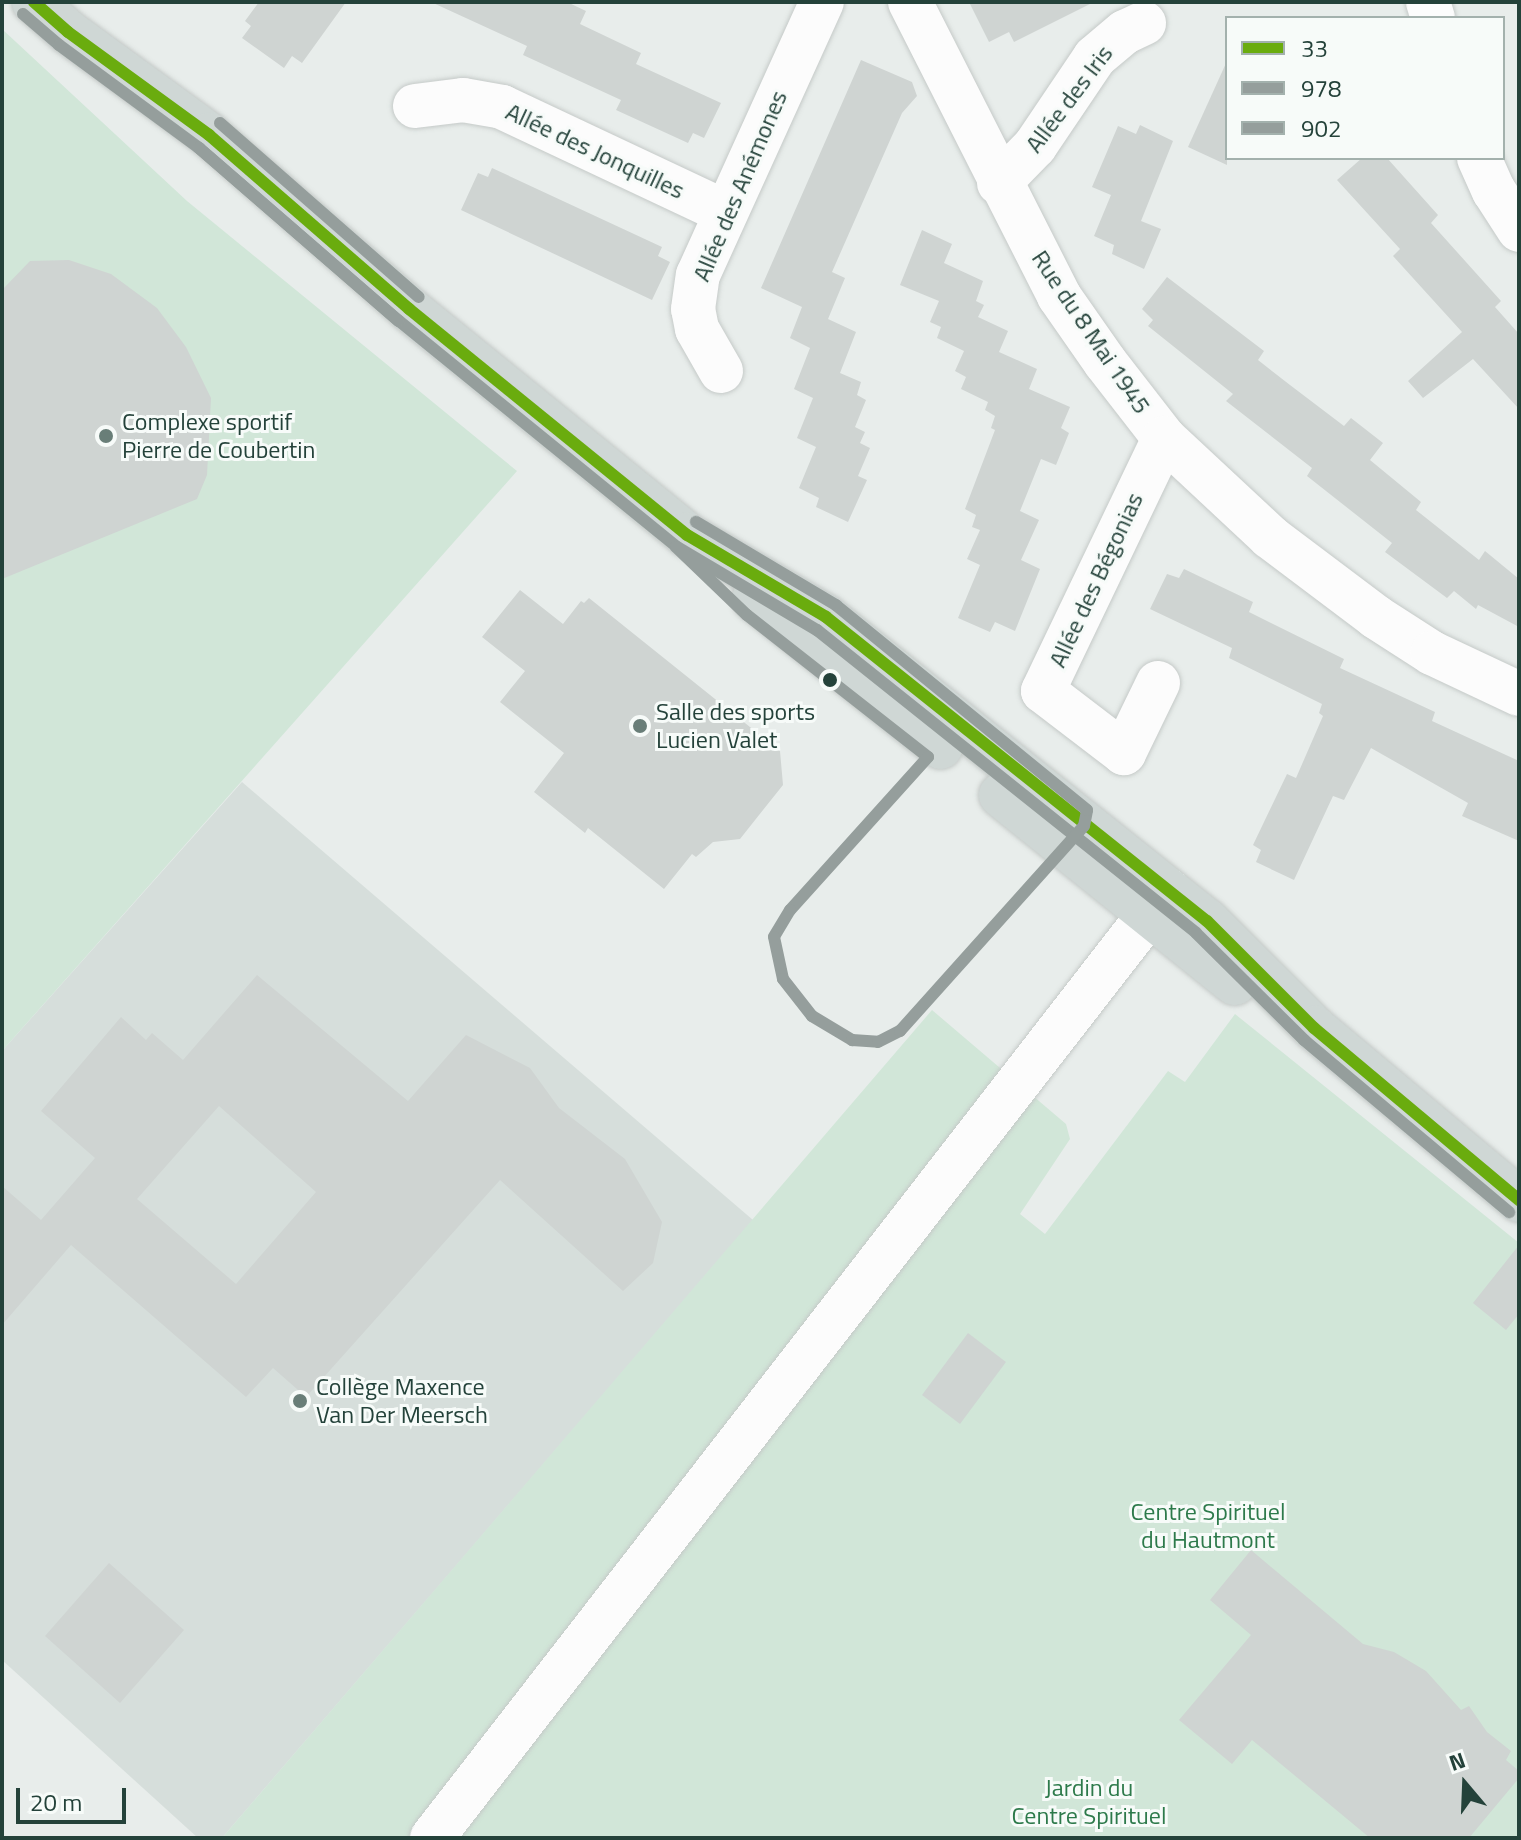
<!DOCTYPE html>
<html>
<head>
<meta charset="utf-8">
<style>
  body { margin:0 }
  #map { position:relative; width:1521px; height:1840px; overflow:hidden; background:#e8edeb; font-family:"Titillium Web",sans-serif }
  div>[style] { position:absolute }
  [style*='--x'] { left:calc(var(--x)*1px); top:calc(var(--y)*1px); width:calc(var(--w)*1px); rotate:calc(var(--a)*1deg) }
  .built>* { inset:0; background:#d6dedb }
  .green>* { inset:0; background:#d1e6d8 }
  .building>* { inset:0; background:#cfd4d2 }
  .roads { filter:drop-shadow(0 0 2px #c5cac8) drop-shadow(0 0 2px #c5cac8) }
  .minor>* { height:44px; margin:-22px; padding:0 22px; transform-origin:22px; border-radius:22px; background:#fcfcfc }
  .major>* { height:44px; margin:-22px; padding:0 22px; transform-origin:22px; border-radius:22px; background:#cfd7d5 }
  .bus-1>* { height:12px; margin:-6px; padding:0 6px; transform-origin:6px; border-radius:6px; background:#6aac0e }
  .bus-2>* { height:12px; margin:-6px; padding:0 6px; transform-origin:6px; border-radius:6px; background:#959e9c }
  .bus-3>* { height:12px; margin:-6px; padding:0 6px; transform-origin:6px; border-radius:6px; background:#959e9c }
  .dots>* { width:22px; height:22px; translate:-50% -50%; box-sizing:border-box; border:4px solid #f7fbf9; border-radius:50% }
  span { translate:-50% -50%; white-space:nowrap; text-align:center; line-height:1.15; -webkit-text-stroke:6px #f7fbf9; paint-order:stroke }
  .street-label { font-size:24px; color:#24423a }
  .poi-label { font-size:24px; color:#24423a }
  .left { translate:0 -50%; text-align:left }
  .park-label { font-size:24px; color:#2d7a4b }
  .frame { position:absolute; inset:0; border:4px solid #24423a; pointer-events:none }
  .legend { position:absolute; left:1225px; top:16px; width:280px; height:144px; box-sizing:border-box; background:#f7fbf9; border:2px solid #a3b1ad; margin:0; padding:10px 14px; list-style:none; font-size:24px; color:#24423a }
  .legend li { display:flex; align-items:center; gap:16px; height:40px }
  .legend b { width:40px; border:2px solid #a3b1ad }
  .north { position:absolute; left:1425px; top:1744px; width:80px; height:80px; -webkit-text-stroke:6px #f7fbf9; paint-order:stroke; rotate:341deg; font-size:22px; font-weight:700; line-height:32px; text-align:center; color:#24423a }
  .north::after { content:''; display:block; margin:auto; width:28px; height:36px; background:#24423a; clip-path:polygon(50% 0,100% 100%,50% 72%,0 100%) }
  .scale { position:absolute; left:16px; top:1788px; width:110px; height:36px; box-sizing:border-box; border:4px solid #24423a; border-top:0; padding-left:10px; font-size:24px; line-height:28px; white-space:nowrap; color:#24423a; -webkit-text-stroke:6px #f7fbf9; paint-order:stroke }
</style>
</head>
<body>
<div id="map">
  <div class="built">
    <div style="clip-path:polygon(242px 782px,753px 1220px,222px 1838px,198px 1838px,2px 1660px,2px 1051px)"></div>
  </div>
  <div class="green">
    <div style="clip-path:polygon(2px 29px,187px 201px,517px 471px,2px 1051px)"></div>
    <div style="clip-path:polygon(932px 1010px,1066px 1124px,1070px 1139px,1020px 1214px,1045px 1234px,1168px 1071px,1185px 1082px,1235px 1014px,1519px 1243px,1519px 1838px,222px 1838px)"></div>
  </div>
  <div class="building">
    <div style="clip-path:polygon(259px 2px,346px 2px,302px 63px,292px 56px,284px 68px,242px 38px,251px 26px,245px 21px)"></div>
    <div style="clip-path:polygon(431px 2px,567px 2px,586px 11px,580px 24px,641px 53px,636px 64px,721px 103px,704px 138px,693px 133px,688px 143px,616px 110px,621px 100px,523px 55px,527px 46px)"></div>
    <div style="clip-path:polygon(969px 2px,1094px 2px,1014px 42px,1009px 32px,989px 42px)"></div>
    <div style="clip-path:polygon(861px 60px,912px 82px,917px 96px,902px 113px,832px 272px,845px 278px,828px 319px,856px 332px,840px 373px,861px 382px,857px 395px,866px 400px,855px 427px,865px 432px,860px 443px,870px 448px,858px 476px,867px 480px,848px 522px,816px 507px,819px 498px,799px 488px,816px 447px,797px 438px,813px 398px,794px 389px,810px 348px,790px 338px,802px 307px,761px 288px)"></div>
    <div style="clip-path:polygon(1227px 61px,1227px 165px,1188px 147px)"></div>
    <div style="clip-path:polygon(1140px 125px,1173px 141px,1141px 221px,1161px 229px,1144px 269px,1112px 254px,1114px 245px,1094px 236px,1111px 195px,1092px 187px,1118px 126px,1136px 134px)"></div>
    <div style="clip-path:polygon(1362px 158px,1387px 158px,1438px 215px,1431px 223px,1501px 301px,1495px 307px,1519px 334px,1519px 409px,1473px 359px,1423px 398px,1408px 381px,1462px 332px,1393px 256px,1400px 249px,1337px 180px)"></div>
    <div style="clip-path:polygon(492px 168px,662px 247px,658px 256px,670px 262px,652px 300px,461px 210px,478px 173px,488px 177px)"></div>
    <div style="clip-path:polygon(922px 230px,952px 244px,944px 263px,983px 281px,976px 301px,984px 305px,978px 317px,1008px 331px,999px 352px,1037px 369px,1029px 389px,1070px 407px,1061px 428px,1069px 433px,1056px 465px,1041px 459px,1020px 511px,1039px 520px,1021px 560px,1040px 569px,1015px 631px,995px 622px,990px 632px,958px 618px,980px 565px,967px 559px,980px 530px,972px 527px,976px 515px,965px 509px,995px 430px,991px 428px,995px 416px,985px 410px,988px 402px,961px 389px,966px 377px,955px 371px,964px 351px,937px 338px,941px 327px,930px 322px,939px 301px,900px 285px)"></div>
    <div style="clip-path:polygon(69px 260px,111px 274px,157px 308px,186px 347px,211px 398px,207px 475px,197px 499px,2px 579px,2px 290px,30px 261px)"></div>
    <div style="clip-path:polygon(1167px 277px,1264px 351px,1258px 360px,1290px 385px,1344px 426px,1351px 418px,1383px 443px,1370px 460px,1421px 502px,1416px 510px,1479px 560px,1485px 551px,1519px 579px,1519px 627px,1478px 605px,1476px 609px,1454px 591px,1447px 598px,1385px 552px,1392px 543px,1307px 476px,1312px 468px,1226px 401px,1233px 394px,1148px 326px,1153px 320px,1142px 309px)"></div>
    <div style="clip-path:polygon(1184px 569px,1253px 602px,1249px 612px,1344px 659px,1340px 668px,1435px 712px,1432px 721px,1519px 761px,1519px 841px,1462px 816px,1468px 803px,1371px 748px,1344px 800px,1333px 796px,1294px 880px,1256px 862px,1261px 850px,1253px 845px,1287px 774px,1296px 778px,1323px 716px,1319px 713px,1322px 704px,1229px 658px,1232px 648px,1150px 609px,1167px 574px,1179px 578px)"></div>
    <div style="clip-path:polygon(520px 590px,563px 624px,581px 601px,584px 603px,589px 598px,780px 751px,783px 785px,740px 839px,713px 842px,696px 857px,692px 854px,664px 889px,588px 828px,585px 833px,534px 792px,564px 753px,500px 702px,525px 671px,482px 637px)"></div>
    <div style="clip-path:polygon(evenodd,257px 975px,408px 1101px,466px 1035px,530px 1068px,559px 1108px,625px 1159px,662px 1222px,653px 1263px,623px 1291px,500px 1180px,306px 1397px,273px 1368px,246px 1397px,71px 1245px,2px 1325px,2px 1186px,41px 1220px,95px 1158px,41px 1111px,121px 1017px,146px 1040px,152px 1033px,183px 1060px,257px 975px,219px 1106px,316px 1192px,236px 1284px,137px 1199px,219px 1106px)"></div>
    <div style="clip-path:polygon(1519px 1245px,1519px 1314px,1506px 1330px,1473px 1303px)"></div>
    <div style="clip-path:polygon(968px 1333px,1006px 1362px,960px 1424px,922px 1395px)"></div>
    <div style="clip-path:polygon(1251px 1550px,1363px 1644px,1394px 1652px,1426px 1671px,1461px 1710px,1469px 1706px,1487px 1732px,1511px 1751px,1506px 1760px,1519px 1771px,1519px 1778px,1469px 1838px,1370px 1838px,1252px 1740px,1232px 1764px,1179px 1720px,1251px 1635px,1210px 1600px)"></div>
    <div style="clip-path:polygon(109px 1563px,184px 1630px,120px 1703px,45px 1636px)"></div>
  </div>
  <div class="roads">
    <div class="minor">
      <div style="--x:910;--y:2;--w:330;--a:63.1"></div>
      <div style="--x:1059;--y:296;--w:80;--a:55.1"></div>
      <div style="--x:1105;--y:362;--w:96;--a:52.2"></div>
      <div style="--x:1164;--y:438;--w:145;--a:43"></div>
      <div style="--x:1270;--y:537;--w:133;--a:37"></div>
      <div style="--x:1376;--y:617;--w:67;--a:32.7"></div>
      <div style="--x:1432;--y:653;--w:96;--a:25.2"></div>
      <div style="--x:1428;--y:2;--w:17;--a:73"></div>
      <div style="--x:415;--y:106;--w:48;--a:-7.1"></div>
      <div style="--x:463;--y:100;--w:40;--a:10"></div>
      <div style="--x:502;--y:107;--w:246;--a:25.2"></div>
      <div style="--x:1479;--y:158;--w:36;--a:66"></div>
      <div style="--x:1494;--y:191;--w:46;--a:57.3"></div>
      <div style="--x:999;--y:183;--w:52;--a:-45.8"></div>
      <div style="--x:1035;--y:146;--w:107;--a:-56"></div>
      <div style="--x:1095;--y:57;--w:39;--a:-40"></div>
      <div style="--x:1125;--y:32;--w:21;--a:-25"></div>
      <div style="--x:721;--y:371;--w:48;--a:-119.7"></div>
      <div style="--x:697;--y:329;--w:20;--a:-101"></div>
      <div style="--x:693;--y:309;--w:34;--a:-82"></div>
      <div style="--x:698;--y:275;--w:300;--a:-65.6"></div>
      <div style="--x:1158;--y:683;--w:78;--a:115.9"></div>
      <div style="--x:1124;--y:753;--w:102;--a:-142.6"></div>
      <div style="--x:1043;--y:691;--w:280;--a:-64.4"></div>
      <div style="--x:432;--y:1838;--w:1200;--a:-52.18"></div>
    </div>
    <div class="major">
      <div style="--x:34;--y:2;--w:45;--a:41.4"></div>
      <div style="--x:68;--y:32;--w:175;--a:36.1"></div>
      <div style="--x:209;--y:135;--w:265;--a:41"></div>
      <div style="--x:409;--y:309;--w:358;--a:39.1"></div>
      <div style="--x:687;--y:535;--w:161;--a:30.5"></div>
      <div style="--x:826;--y:617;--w:487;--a:38.6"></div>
      <div style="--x:1207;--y:921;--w:151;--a:45"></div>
      <div style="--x:1314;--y:1028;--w:268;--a:40"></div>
      <div style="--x:754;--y:599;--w:238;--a:38.4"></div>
      <div style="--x:1001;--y:795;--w:300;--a:38.8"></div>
    </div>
  </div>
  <div class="bus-1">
    <div style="--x:34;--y:2;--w:45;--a:41.4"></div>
    <div style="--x:68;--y:32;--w:175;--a:36.1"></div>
    <div style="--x:209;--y:135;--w:265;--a:41"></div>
    <div style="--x:409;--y:309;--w:358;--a:39.1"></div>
    <div style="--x:687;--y:535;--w:161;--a:30.5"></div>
    <div style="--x:826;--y:617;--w:487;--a:38.6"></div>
    <div style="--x:1207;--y:921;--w:151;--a:45"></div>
    <div style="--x:1314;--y:1028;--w:268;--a:40"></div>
  </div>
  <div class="bus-2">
    <div style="--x:23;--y:14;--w:48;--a:40.7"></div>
    <div style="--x:59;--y:45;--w:174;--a:36.3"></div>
    <div style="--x:199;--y:148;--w:264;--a:40.9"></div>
    <div style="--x:399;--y:321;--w:358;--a:39.1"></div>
    <div style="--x:677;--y:547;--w:163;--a:30.7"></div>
    <div style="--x:817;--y:630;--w:485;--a:38.6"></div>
    <div style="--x:1196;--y:933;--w:152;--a:44.7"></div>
    <div style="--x:1304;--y:1040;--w:268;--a:40"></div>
  </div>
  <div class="bus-3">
    <div style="--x:220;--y:123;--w:264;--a:41.2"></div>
    <div style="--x:199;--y:148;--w:264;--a:40.9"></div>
    <div style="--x:676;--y:547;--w:98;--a:43.8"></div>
    <div style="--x:747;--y:615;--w:230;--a:38.1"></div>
    <div style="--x:928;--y:757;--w:206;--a:132"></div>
    <div style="--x:790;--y:910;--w:31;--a:121"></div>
    <div style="--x:774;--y:937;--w:43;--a:77.9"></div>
    <div style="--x:783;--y:979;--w:47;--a:51.9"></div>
    <div style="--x:812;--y:1016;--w:47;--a:31"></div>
    <div style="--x:852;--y:1040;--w:26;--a:4"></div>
    <div style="--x:878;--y:1042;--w:25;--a:-27"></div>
    <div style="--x:900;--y:1031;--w:275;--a:-48.1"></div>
    <div style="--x:1084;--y:826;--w:16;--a:-79"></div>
    <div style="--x:1087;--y:810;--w:324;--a:-140.8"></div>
    <div style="--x:836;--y:605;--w:163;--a:-149.3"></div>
  </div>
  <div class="dots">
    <div style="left:106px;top:436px;background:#697e78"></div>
    <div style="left:830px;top:680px;background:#24423a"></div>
    <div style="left:640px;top:726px;background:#697e78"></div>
    <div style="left:300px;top:1401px;background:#697e78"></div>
  </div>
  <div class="street-label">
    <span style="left:1069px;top:99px;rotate:-53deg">Allée des Iris</span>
    <span style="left:595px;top:151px;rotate:25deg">Allée des Jonquilles</span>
    <span style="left:740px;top:186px;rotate:-67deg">Allée des Anémones</span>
    <span style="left:1091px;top:332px;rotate:56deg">Rue du 8 Mai 1945</span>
    <span style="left:1096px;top:580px;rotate:-65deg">Allée des Bégonias</span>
  </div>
  <div class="poi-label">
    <span class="left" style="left:122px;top:436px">Complexe sportif<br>Pierre de Coubertin</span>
    <span class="left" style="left:656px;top:726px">Salle des sports<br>Lucien Valet</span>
    <span class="left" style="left:316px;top:1401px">Collège Maxence<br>Van Der Meersch</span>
  </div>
  <div class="park-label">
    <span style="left:1208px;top:1526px">Centre Spirituel<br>du Hautmont</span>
    <span style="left:1089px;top:1802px">Jardin du<br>Centre Spirituel</span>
  </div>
  <div class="frame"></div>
  <ul class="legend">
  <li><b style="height:10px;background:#6aac0e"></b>33</li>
  <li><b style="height:10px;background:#959e9c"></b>978</li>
  <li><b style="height:10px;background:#959e9c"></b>902</li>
  </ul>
  <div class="north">N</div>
  <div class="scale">20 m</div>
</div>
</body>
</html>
